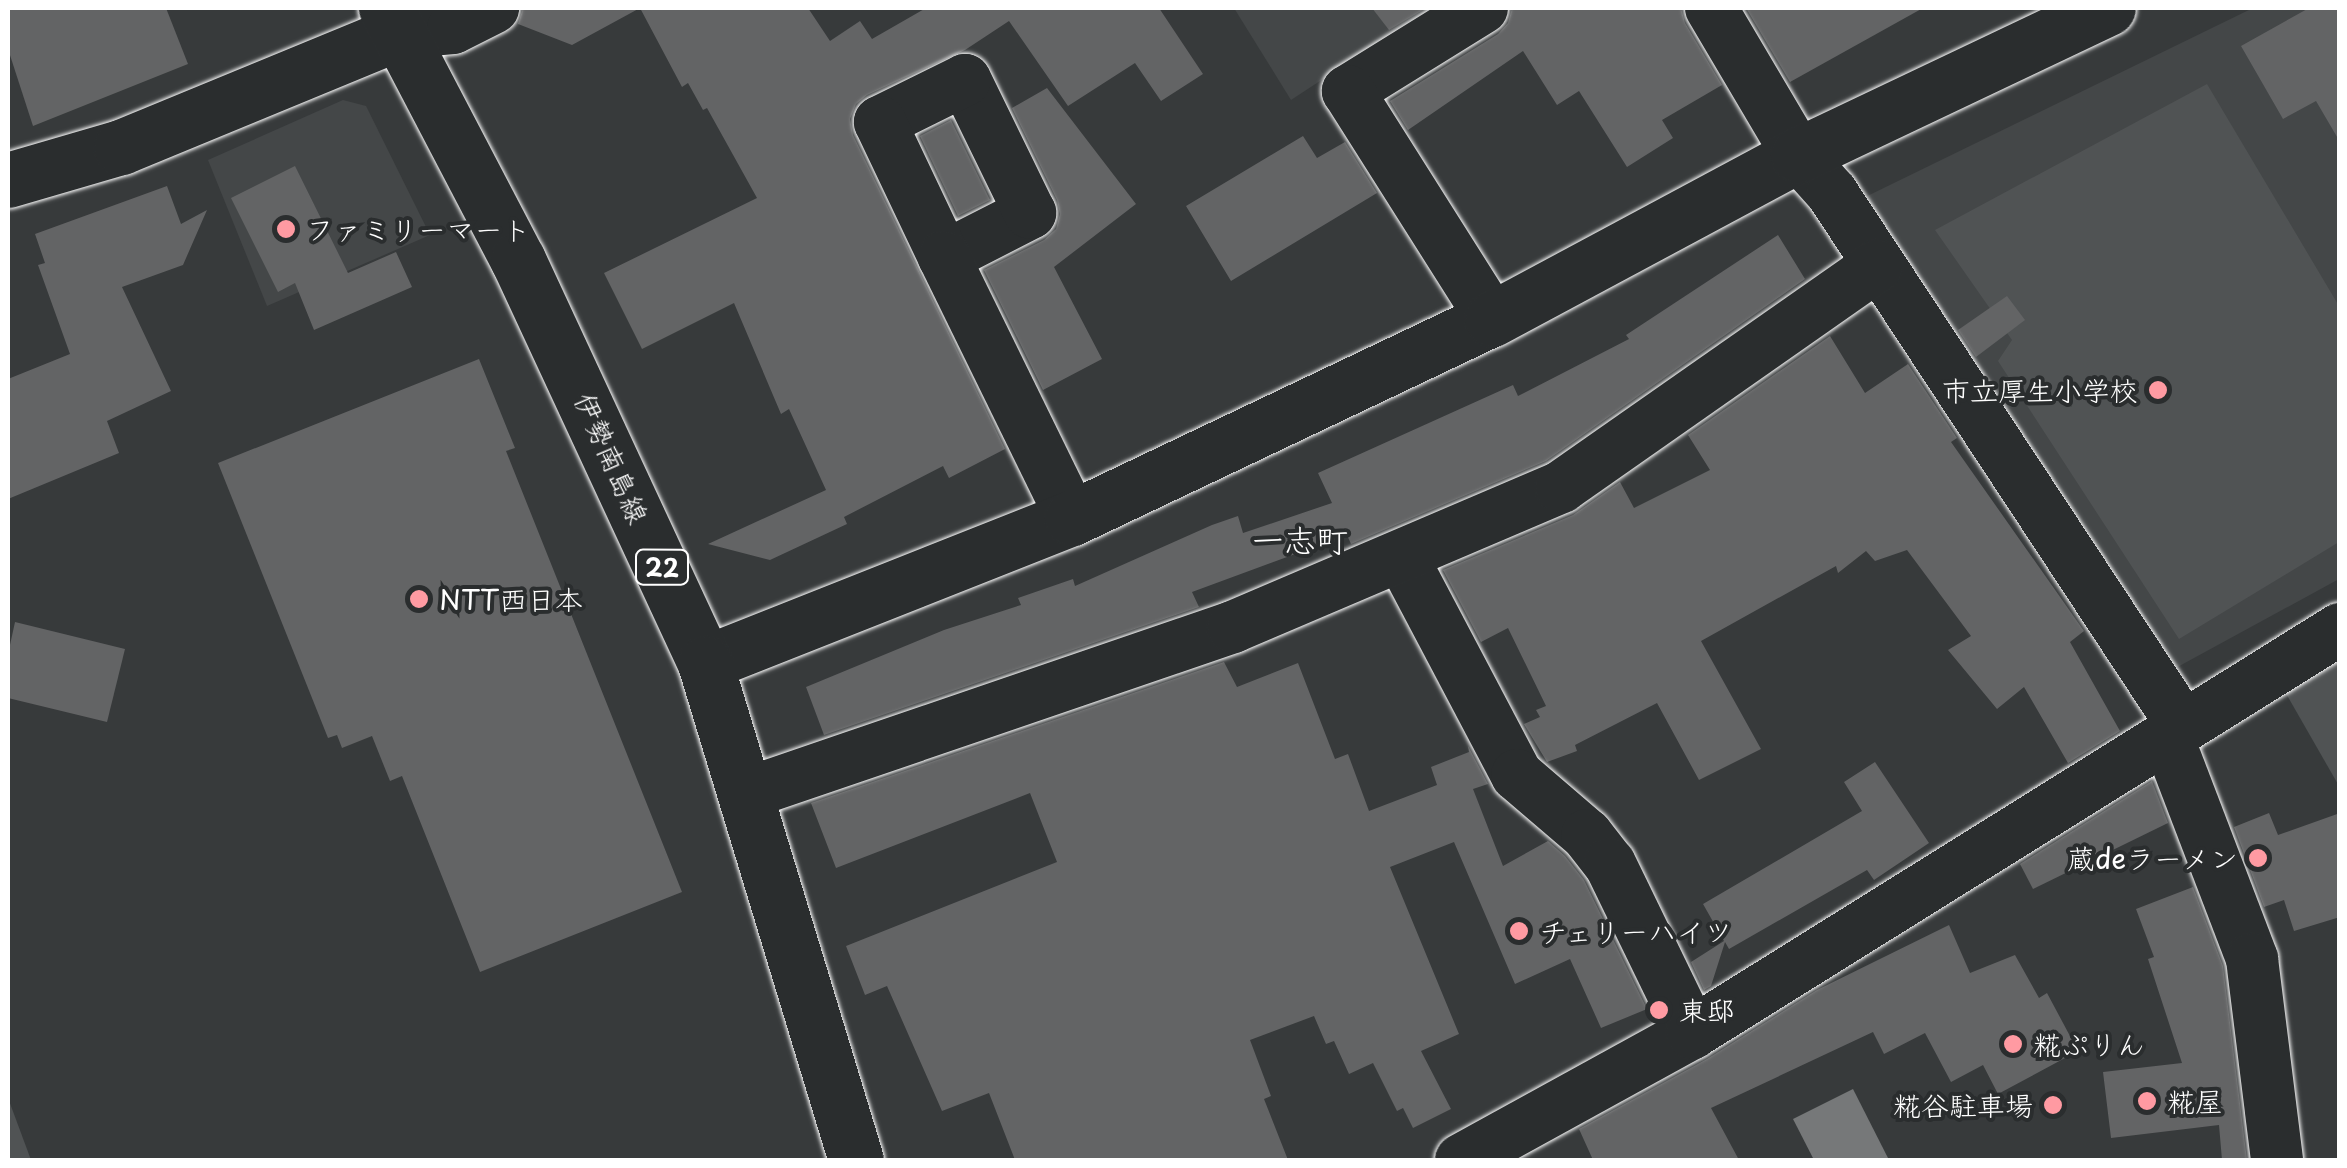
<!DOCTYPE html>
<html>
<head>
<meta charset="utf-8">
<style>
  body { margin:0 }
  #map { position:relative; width:2347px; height:1168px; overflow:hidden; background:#373a3b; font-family:"Playpen Sans","Klee One",sans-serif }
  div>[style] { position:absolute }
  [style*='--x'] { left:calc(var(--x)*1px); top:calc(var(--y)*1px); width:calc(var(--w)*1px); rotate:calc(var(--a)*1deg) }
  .built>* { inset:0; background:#444748 }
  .green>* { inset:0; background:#505354 }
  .water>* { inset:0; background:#767879 }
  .building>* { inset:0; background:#636465 }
  .roads { filter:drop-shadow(0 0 2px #fff) drop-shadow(0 0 2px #fff) }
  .street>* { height:52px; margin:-26px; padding:0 26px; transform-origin:26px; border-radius:26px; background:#2a2d2e }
  .secondary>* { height:55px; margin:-27.5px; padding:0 27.5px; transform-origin:27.5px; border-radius:27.5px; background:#2a2d2e }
  .primary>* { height:55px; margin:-27.5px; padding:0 27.5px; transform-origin:27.5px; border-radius:27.5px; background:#2a2d2e }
  .dots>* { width:28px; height:28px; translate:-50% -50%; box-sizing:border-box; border:5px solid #2a2d2e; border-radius:50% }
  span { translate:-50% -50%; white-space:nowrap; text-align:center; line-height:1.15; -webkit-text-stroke:8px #2a2d2e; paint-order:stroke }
  .shield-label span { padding:2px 8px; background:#2a2d2e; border:2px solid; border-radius:8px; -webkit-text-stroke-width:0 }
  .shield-label { font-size:25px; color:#fff; font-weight:700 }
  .poi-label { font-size:28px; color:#fff }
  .left { translate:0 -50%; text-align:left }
  .right { translate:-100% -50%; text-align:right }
  .street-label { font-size:28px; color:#fff }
  .quarter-label { font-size:32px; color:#fff }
  .frame { position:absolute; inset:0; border:10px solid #fff; pointer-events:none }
</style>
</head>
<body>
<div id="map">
  <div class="built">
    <div style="clip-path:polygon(1234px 8px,1431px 8px,1291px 100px)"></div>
    <div style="clip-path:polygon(2253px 8px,2339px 8px,2339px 579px,2161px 676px,1855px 202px)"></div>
    <div style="clip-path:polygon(343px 100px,366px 106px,430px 235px,267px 306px,208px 160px)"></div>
  </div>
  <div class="green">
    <div style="clip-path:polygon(2207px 84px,2339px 306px,2339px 542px,2179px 639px,1998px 361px,2012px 340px,1935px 230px)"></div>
    <div style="clip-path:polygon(2339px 655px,2339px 786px,2284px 690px)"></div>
    <div style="clip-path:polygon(8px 1098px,31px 1160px,8px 1160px)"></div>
  </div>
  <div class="water">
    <div style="clip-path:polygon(1853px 1089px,1889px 1160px,1814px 1160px,1793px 1119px)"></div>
  </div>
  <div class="building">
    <div style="clip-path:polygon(8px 8px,166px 8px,188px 64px,33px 126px,8px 49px)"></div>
    <div style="clip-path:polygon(523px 8px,808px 8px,830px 41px,860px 21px,872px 39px,926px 8px,1159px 8px,1203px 74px,1161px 101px,1135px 63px,1068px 106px,1009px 21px,965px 50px,867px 95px,856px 104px,850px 119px,853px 135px,1005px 449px,949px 478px,943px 466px,844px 517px,847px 524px,770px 560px,708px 544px,826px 490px,789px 409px,781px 414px,734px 303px,642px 349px,604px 273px,757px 198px,707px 108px,703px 110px,688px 83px,682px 87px,640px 8px,572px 45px,518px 24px)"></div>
    <div style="clip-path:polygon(1372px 8px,1426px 8px,1389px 30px)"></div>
    <div style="clip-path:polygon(1512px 8px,1681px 8px,1685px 23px,1722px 85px,1662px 120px,1673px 138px,1627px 167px,1579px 91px,1557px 105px,1523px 51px,1408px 130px,1390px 101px,1498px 34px,1508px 23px)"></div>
    <div style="clip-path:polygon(1746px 8px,1923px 8px,1790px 82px)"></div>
    <div style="clip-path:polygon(2309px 8px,2340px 8px,2340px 142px,2316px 101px,2283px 119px,2241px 46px)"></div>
    <div style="clip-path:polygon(1047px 88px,1136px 204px,1054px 267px,1102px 359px,1043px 390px,984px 270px,1044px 240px,1056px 229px,1060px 214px,1057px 200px,1012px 108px)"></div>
    <div style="clip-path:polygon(951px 120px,990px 200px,958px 216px,920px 136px)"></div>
    <div style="clip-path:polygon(1303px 136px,1317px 158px,1345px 142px,1377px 193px,1231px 281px,1186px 206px)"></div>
    <div style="clip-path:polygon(295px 166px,348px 273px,396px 252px,412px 287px,314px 330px,295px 283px,278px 292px,231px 198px)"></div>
    <div style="clip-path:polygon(167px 186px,181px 224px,207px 210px,183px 265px,122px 287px,171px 391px,107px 421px,119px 453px,8px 499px,8px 379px,70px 354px,38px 265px,45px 263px,35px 234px)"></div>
    <div style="clip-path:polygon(1778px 235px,1805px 279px,1546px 461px,1351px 544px,1347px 535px,1192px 592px,1199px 607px,824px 735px,806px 687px,944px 630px,1021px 605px,1018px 598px,1073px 579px,1075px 586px,1212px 525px,1238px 516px,1243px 533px,1332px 503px,1318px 473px,1513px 385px,1518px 396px,1629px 339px,1626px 335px)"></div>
    <div style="clip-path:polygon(2007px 296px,2025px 320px,1976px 357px,1958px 330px)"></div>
    <div style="clip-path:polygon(1830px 336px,1865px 393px,1908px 364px,1957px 438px,1951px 442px,2084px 631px,2070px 642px,2120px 731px,2068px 763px,2024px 687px,1997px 709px,1948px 650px,1971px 636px,1907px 550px,1875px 561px,1866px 551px,1838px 573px,1836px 566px,1701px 641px,1761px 749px,1699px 780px,1657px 703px,1575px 745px,1577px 751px,1547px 762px,1524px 724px,1540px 717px,1536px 710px,1546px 706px,1508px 628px,1481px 642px,1443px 570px,1573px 515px,1620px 482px,1634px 508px,1710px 470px,1688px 435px)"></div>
    <div style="clip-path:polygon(479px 359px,515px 448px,506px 451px,682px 892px,480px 972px,402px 776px,390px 781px,372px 736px,342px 748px,337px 735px,328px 738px,218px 463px)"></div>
    <div style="clip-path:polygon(15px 622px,125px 649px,107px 722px,8px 698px,8px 654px)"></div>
    <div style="clip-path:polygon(1224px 662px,1237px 687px,1298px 663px,1335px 759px,1348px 754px,1369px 811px,1437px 785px,1431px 767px,1469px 752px,1468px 746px,1488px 784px,1473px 789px,1503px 866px,1548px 841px,1565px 856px,1584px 880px,1647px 1009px,1601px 1028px,1570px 959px,1515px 984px,1454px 842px,1390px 867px,1459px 1034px,1421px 1051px,1451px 1109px,1413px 1128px,1403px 1108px,1397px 1111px,1373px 1063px,1349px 1074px,1334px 1041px,1326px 1044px,1314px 1016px,1250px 1040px,1271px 1096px,1264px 1099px,1288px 1160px,1015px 1160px,989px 1093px,942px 1111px,887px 986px,865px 995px,846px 946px,1057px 862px,1030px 793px,836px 868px,811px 803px)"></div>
    <div style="clip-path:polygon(1875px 762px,1929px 843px,1874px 880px,1867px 870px,1729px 949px,1725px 942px,1711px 986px,1704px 990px,1691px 962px,1724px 941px,1703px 904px,1862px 811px,1844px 782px)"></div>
    <div style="clip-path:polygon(2152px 781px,2168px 823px,2033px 889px,2020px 864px)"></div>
    <div style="clip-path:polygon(2269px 813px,2278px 835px,2340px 813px,2340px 917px,2294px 931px,2284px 900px,2264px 907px,2234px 827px)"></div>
    <div style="clip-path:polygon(2193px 887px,2223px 966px,2247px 1160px,2222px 1160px,2219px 1125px,2111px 1138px,2103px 1072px,2182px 1063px,2148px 959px,2154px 957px,2136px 909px)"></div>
    <div style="clip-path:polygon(1949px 925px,1970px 973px,2015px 955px,2039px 998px,2047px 993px,2078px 1051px,1998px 1094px,1983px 1065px,1951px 1082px,1925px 1033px,1884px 1054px,1873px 1032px,1711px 1108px,1739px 1160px,1593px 1160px,1579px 1129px,1707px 1059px,1817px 990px)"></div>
  </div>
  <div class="roads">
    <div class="street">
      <div style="--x:1482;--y:8;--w:158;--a:148.2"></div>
      <div style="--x:1348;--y:91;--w:270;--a:57.7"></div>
      <div style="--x:1711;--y:8;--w:171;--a:59.4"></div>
      <div style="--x:1798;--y:155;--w:51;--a:48.2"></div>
      <div style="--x:1832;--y:193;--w:638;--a:56.63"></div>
      <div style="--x:397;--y:33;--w:56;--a:-5.1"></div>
      <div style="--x:453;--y:28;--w:45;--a:-26.6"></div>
      <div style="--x:944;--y:257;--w:97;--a:-27.1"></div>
      <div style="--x:1030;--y:213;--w:148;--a:-116"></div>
      <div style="--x:965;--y:80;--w:95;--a:153.7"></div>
      <div style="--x:880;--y:122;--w:149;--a:64.6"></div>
      <div style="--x:944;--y:257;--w:291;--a:63.9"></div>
      <div style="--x:1402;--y:557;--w:246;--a:62.2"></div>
      <div style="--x:1517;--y:775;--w:92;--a:40.6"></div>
      <div style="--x:1587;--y:835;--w:37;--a:52"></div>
      <div style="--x:1610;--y:864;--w:188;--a:64.1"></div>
      <div style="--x:2167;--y:736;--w:239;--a:69.1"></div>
      <div style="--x:2252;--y:959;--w:203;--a:82.9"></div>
      <div style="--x:748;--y:793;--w:513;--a:-18.89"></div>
      <div style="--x:1233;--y:627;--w:357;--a:-23.1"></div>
      <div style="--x:1561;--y:487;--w:386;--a:-35"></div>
      <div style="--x:1461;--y:1160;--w:264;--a:-28.8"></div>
      <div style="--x:1692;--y:1033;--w:764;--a:-31.94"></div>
    </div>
    <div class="secondary">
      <div style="--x:8;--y:180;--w:118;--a:-16.3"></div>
      <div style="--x:121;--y:147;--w:299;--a:-22.4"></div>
      <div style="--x:705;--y:663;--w:395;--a:-21.6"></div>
      <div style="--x:1072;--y:518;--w:465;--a:-25.4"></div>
      <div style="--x:1492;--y:319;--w:347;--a:-28.2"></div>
      <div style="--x:1798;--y:155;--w:343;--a:-25.4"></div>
    </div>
    <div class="primary">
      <div style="--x:386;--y:8;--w:284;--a:62.4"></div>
      <div style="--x:518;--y:260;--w:444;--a:65.1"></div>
      <div style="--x:705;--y:663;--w:519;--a:73.1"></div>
    </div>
  </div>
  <div class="dots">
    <div style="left:286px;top:229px;background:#ff9aa2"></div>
    <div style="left:2158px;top:390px;background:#ff9aa2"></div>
    <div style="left:419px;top:599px;background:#ff9aa2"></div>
    <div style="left:2258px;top:858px;background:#ff9aa2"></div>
    <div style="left:1519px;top:931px;background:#ff9aa2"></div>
    <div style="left:1659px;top:1010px;background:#ff9aa2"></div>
    <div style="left:2013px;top:1044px;background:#ff9aa2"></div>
    <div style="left:2147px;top:1101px;background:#ff9aa2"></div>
    <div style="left:2053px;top:1105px;background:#ff9aa2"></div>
  </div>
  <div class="shield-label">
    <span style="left:662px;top:567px">22</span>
  </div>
  <div class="poi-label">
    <span class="left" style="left:306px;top:229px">ファミリーマート</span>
    <span class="right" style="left:2138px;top:390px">市立厚生小学校</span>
    <span class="left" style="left:439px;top:599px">NTT西日本</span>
    <span class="right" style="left:2238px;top:858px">蔵deラーメン</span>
    <span class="left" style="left:1539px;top:931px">チェリーハイツ</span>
    <span class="left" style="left:1679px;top:1010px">東邸</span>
    <span class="left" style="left:2033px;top:1044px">糀ぷりん</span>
    <span class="left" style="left:2167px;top:1101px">糀屋</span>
    <span class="right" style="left:2033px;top:1105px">糀谷駐車場</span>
  </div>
  <div class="street-label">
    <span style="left:612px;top:458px;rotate:66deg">伊勢南島線</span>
  </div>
  <div class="quarter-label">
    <span style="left:1300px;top:539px">一志町</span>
  </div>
  <div class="frame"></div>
</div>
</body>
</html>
